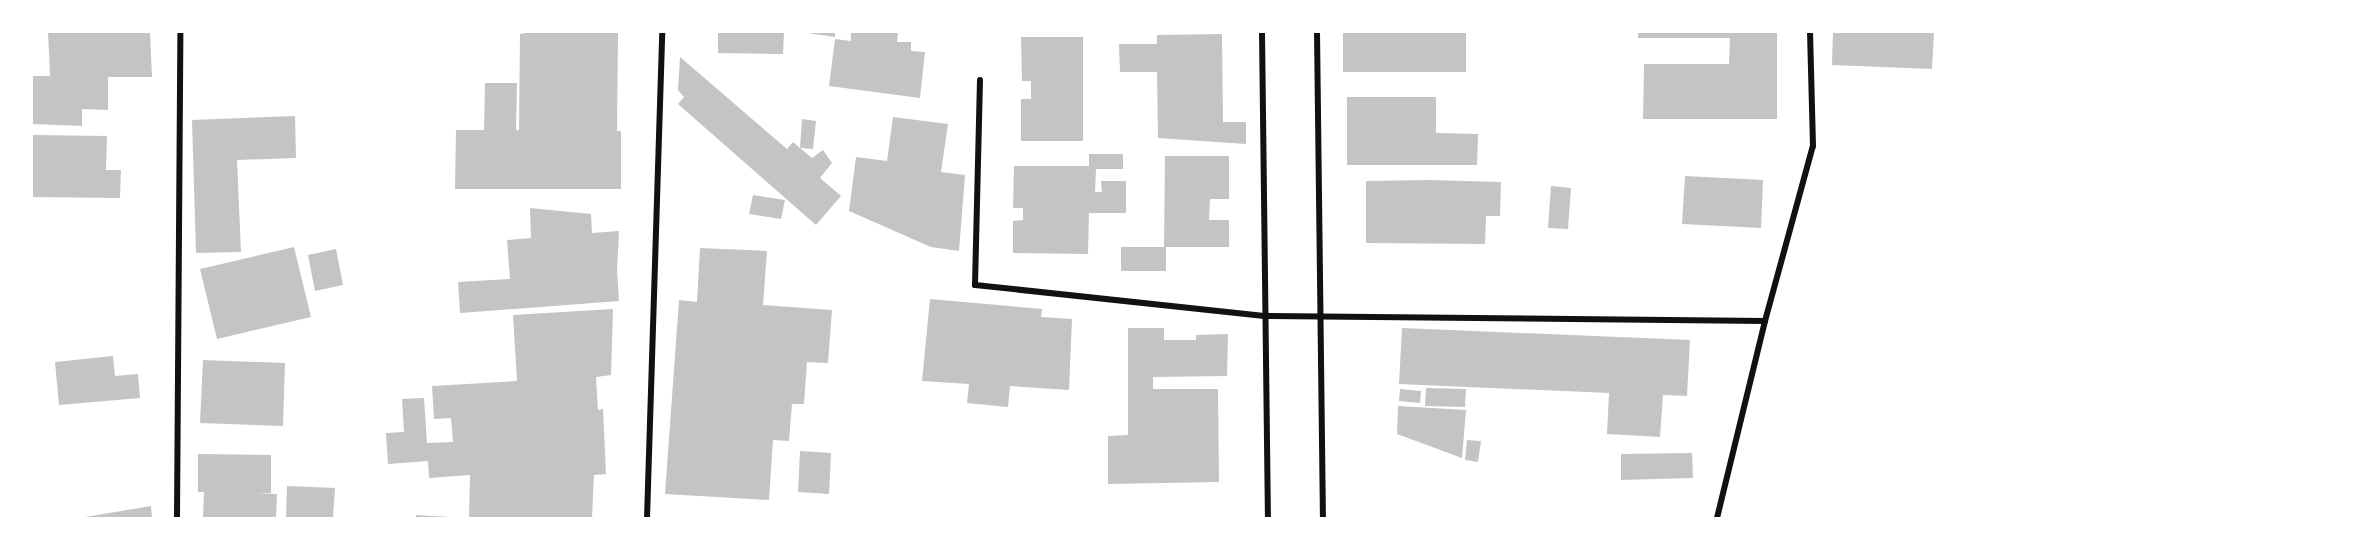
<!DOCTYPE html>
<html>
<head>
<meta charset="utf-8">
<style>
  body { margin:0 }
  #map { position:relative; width:2362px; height:550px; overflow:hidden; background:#fff; font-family:Arial,sans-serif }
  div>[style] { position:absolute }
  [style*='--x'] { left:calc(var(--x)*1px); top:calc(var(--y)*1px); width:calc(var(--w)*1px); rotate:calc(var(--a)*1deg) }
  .building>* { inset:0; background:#c4c4c4 }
  .minor>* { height:6px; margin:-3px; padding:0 3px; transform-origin:3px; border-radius:3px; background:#111 }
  span { translate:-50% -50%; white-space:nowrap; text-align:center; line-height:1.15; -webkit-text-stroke:4.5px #fff; paint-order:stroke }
  .frame { position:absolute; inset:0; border:33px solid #fff; pointer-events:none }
</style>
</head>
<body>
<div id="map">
  <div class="building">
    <div style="clip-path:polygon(48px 32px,150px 32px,152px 77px,108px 77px,108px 110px,82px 109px,82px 126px,32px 124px,32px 76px,50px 76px)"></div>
    <div style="clip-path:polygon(532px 32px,618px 32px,617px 131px,621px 131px,621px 189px,455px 189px,456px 130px,484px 130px,485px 83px,517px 83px,516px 130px,519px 130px,520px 34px)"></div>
    <div style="clip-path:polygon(718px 32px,784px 32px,783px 54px,718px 53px)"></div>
    <div style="clip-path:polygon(801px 32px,835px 32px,835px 37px)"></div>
    <div style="clip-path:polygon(851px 32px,898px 32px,897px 42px,911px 42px,911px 51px,925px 52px,920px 98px,829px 86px,835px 39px,851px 41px)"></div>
    <div style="clip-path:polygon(1343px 32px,1466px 32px,1466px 72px,1343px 72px)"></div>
    <div style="clip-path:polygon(1638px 32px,1777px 32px,1777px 119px,1643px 119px,1644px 64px,1729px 64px,1730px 38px,1638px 38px)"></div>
    <div style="clip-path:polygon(1833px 32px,1934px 32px,1932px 69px,1832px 65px)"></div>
    <div style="clip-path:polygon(1222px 34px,1223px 122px,1246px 122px,1246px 144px,1158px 138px,1157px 72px,1120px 72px,1119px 44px,1157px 44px,1157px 35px)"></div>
    <div style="clip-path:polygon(1021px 37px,1083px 37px,1083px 141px,1021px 141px,1021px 99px,1031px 99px,1031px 81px,1022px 81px)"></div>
    <div style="clip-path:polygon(680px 57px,787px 149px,793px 142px,800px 148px,802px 119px,816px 121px,813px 149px,800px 148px,812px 158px,823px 150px,832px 163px,820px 178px,841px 196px,816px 225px,678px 104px,684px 97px,678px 90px)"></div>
    <div style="clip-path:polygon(1347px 97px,1436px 97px,1436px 133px,1478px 134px,1477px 165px,1347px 165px)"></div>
    <div style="clip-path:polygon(295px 116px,296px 158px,237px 160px,241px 252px,196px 253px,192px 120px)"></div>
    <div style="clip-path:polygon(893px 117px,948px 124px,941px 172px,965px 175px,959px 251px,931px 247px,849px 211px,856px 157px,887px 161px)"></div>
    <div style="clip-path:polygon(33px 135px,107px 136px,106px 170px,121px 170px,120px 198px,32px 197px)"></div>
    <div style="clip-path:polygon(1089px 154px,1123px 154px,1123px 169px,1096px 169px,1095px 192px,1102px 192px,1101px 181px,1126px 181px,1126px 213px,1089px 213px,1088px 254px,1013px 253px,1013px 221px,1023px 220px,1023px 208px,1013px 208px,1014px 166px,1089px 166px)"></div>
    <div style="clip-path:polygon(1165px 156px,1229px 156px,1229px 199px,1210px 199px,1209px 220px,1229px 220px,1229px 247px,1166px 247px,1166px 271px,1121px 271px,1121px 247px,1164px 247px)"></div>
    <div style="clip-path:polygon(1685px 176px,1763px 180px,1761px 228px,1682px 224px)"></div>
    <div style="clip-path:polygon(1431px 180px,1501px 182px,1500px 216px,1486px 216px,1485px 244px,1366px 243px,1366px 181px)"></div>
    <div style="clip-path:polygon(1551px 186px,1571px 188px,1568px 229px,1548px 228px)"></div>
    <div style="clip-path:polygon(753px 195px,785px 200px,781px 219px,749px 214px)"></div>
    <div style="clip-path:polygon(530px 208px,591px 214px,592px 233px,619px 231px,617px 270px,619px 301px,460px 313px,458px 282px,510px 279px,507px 240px,531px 238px)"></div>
    <div style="clip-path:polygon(294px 247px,311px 317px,217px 339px,200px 269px)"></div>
    <div style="clip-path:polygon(700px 248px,767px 251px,763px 305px,832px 310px,828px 363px,807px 362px,804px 404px,792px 404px,789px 441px,773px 440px,769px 500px,665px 494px,679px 300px,697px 302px)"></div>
    <div style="clip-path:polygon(336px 249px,343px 285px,315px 291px,308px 255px)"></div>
    <div style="clip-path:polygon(930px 299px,1042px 309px,1041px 317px,1072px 319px,1069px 390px,1010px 386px,1008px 407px,967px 403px,969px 384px,922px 381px)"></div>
    <div style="clip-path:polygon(613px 309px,611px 375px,596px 377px,598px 410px,603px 409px,606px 474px,594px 475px,592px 518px,469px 518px,470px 475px,429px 478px,428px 461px,388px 464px,386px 433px,404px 432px,402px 399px,424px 398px,427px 443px,453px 442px,451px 418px,434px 419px,432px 386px,517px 381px,513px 315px)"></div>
    <div style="clip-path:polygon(1128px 328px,1164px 328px,1164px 340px,1196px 340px,1196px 335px,1228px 334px,1227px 376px,1153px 377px,1153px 389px,1218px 389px,1219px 482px,1108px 484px,1108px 436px,1128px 435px)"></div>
    <div style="clip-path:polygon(1402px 328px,1690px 340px,1687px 396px,1663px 395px,1660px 437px,1607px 434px,1609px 393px,1399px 384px)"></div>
    <div style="clip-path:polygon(113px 356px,115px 376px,138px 374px,140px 398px,59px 405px,55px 362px)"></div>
    <div style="clip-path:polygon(203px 360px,285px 363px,283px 426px,200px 423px)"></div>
    <div style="clip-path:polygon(1426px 388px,1466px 389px,1465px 407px,1425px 406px)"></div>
    <div style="clip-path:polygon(1400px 389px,1421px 391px,1420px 403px,1399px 401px)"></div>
    <div style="clip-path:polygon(1398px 406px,1466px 410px,1462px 458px,1397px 434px)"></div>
    <div style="clip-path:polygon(1467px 440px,1481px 441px,1478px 462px,1465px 460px)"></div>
    <div style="clip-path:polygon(800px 451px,831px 453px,829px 494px,798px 492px)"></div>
    <div style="clip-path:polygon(1692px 453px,1693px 478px,1621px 480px,1621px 454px)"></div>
    <div style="clip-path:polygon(198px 454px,271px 455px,271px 493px,256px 493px,277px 494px,276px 518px,203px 518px,204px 492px,198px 492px)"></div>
    <div style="clip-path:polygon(287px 486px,335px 488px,333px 518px,286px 518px)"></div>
    <div style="clip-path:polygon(151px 506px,152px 518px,85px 518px,85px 517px)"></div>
    <div style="clip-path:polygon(416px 515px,450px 517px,450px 518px,416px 518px)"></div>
  </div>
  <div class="minor">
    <div style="--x:1262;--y:32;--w:486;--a:89.3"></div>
    <div style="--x:1317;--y:32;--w:486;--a:89.3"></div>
    <div style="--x:980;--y:80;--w:205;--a:91.4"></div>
    <div style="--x:975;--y:285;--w:291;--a:6.1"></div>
    <div style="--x:1264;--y:316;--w:501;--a:0.57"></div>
    <div style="--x:177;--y:518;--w:486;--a:-89.6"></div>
    <div style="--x:647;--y:518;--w:486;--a:-88.2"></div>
    <div style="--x:1717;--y:518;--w:203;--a:-76.3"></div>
    <div style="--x:1765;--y:321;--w:181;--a:-74.7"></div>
    <div style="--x:1813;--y:146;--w:114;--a:-91.5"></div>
  </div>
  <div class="frame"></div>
</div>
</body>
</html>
